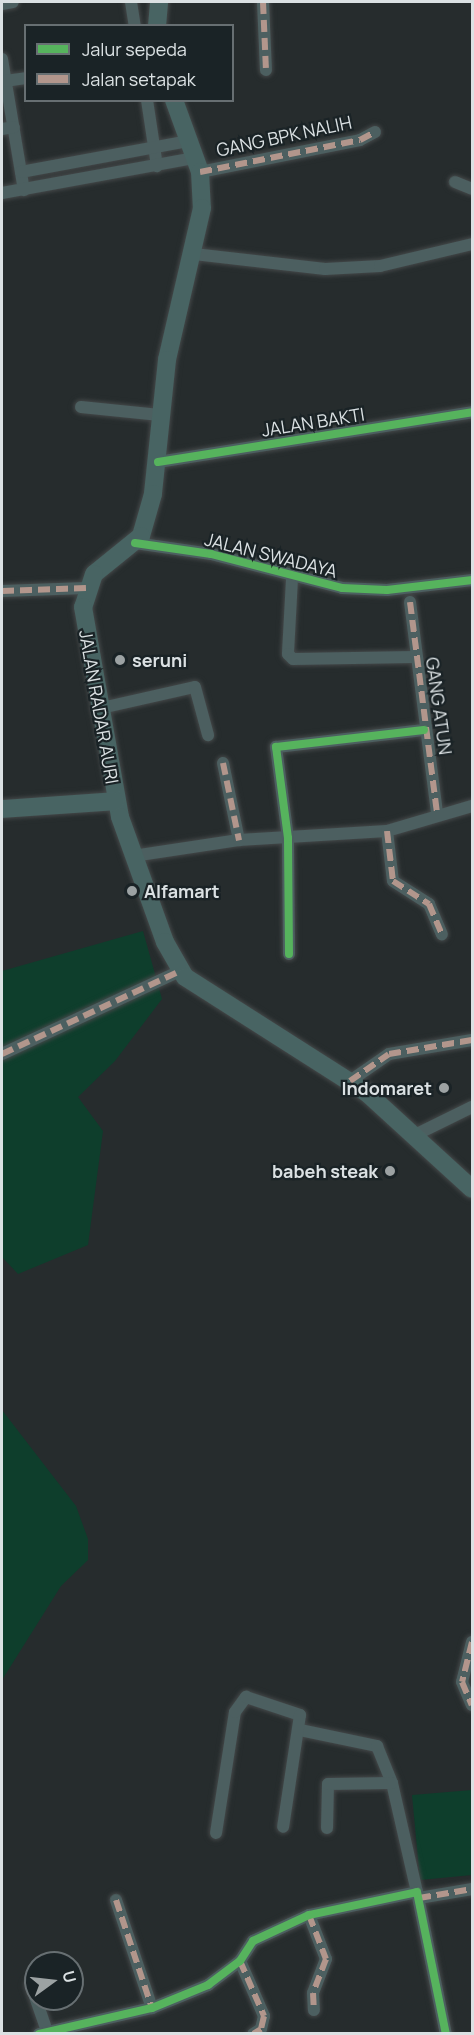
<!DOCTYPE html>
<html>
<head>
<meta charset="utf-8">
<style>
  body { margin:0 }
  #map { position:relative; width:474px; height:2035px; overflow:hidden; background:#262c2d; font-family:Manrope,sans-serif }
  div>[style] { position:absolute }
  [style*='--x'] { left:calc(var(--x)*1px); top:calc(var(--y)*1px); width:calc(var(--w)*1px); rotate:calc(var(--a)*1deg) }
  .green>* { inset:0; background:#0e3e2c }
  .roads { filter:drop-shadow(0 0 2px #444849) drop-shadow(0 0 2px #444849) }
  .street>* { height:12px; margin:-6px; padding:0 6px; transform-origin:6px; border-radius:6px; background:#4c5f60 }
  .secondary>* { height:18px; margin:-9px; padding:0 9px; transform-origin:9px; border-radius:9px; background:#486463 }
  .quiet>* { height:6px; margin-top:-3px; transform-origin:0; background:repeating-linear-gradient(90deg,#b2968c 0 12px,transparent 0 18px) }
  .cycleway>* { height:8px; margin:-4px; padding:0 4px; transform-origin:4px; border-radius:4px; background:#56b35d }
  .dots>* { width:16px; height:16px; translate:-50% -50%; box-sizing:border-box; border:3px solid #1a2326; border-radius:50% }
  span { translate:-50% -50%; white-space:nowrap; text-align:center; line-height:1.15; -webkit-text-stroke:4.5px #1a2326; paint-order:stroke }
  .street-label { font-size:18px; color:#dbe1e3 }
  .poi-label { font-size:18px; color:#dbe1e3; font-weight:700 }
  .left { translate:0 -50%; text-align:left }
  .right { translate:-100% -50%; text-align:right }
  .frame { position:absolute; inset:0; border:3px solid #dbe1e3; pointer-events:none }
  .legend { position:absolute; left:24px; top:24px; width:210px; height:78px; box-sizing:border-box; background:#1a2326; border:2px solid #676f72; margin:0; padding:8px 10px; list-style:none; font-size:18px; color:#dbe1e3 }
  .legend li { display:flex; align-items:center; gap:12px; height:30px }
  .legend b { width:30px; border:2px solid #676f72 }
  .north { position:absolute; left:24px; top:1951px; width:60px; height:60px; box-sizing:border-box; background:#1a2326; border:2px solid #676f72; border-radius:50%; rotate:75deg; font-size:16px; font-weight:700; line-height:24px; text-align:center; color:#dbe1e3 }
  .north::after { content:''; display:block; margin:auto; width:21px; height:27px; background:#9ca2a3; clip-path:polygon(50% 0,100% 100%,50% 72%,0 100%) }
</style>
</head>
<body>
<div id="map">
  <div class="green">
    <div style="clip-path:polygon(143px 931px,162px 999px,115px 1061px,78px 1097px,103px 1131px,88px 1245px,18px 1274px,2px 1257px,2px 971px)"></div>
    <div style="clip-path:polygon(2px 1410px,76px 1506px,88px 1539px,88px 1560px,61px 1586px,2px 1680px)"></div>
    <div style="clip-path:polygon(472px 1790px,472px 1875px,420px 1880px,412px 1795px)"></div>
  </div>
  <div class="roads">
    <div class="street">
      <div style="--x:131;--y:2;--w:24;--a:81"></div>
      <div style="--x:263;--y:2;--w:68;--a:87.5"></div>
      <div style="--x:2;--y:4;--w:11;--a:-10"></div>
      <div style="--x:2;--y:59;--w:133;--a:80.5"></div>
      <div style="--x:5;--y:81;--w:21;--a:-8"></div>
      <div style="--x:147;--y:100;--w:67;--a:81.4"></div>
      <div style="--x:2;--y:129;--w:12;--a:-9"></div>
      <div style="--x:21;--y:172;--w:171;--a:-10.5"></div>
      <div style="--x:200;--y:172;--w:163;--a:-11.3"></div>
      <div style="--x:360;--y:140;--w:17;--a:-28"></div>
      <div style="--x:455;--y:182;--w:18;--a:22"></div>
      <div style="--x:2;--y:193;--w:196;--a:-10.3"></div>
      <div style="--x:194;--y:254;--w:132;--a:6.5"></div>
      <div style="--x:325;--y:269;--w:55;--a:-3.1"></div>
      <div style="--x:380;--y:266;--w:95;--a:-13.4"></div>
      <div style="--x:81;--y:407;--w:79;--a:5.8"></div>
      <div style="--x:158;--y:462;--w:318;--a:-9"></div>
      <div style="--x:135;--y:543;--w:77;--a:8.2"></div>
      <div style="--x:211;--y:554;--w:135;--a:14.5"></div>
      <div style="--x:342;--y:588;--w:45;--a:2.5"></div>
      <div style="--x:387;--y:590;--w:86;--a:-6.7"></div>
      <div style="--x:292;--y:579;--w:75;--a:93.1"></div>
      <div style="--x:288;--y:654;--w:7;--a:45"></div>
      <div style="--x:293;--y:659;--w:121;--a:-0.9"></div>
      <div style="--x:2;--y:591;--w:84;--a:-2"></div>
      <div style="--x:410;--y:602;--w:214;--a:82.7"></div>
      <div style="--x:97;--y:709;--w:100;--a:-12.7"></div>
      <div style="--x:195;--y:687;--w:50;--a:74.8"></div>
      <div style="--x:223;--y:763;--w:79;--a:78.3"></div>
      <div style="--x:387;--y:831;--w:50;--a:83.2"></div>
      <div style="--x:393;--y:881;--w:43;--a:32.6"></div>
      <div style="--x:429;--y:904;--w:33;--a:67"></div>
      <div style="--x:133;--y:856;--w:107;--a:-8.6"></div>
      <div style="--x:239;--y:840;--w:148;--a:-3.5"></div>
      <div style="--x:387;--y:831;--w:89;--a:-16.4"></div>
      <div style="--x:289;--y:954;--w:116;--a:-90.5"></div>
      <div style="--x:288;--y:838;--w:92;--a:-97.5"></div>
      <div style="--x:276;--y:747;--w:149;--a:-6.6"></div>
      <div style="--x:2;--y:1054;--w:196;--a:-25"></div>
      <div style="--x:350;--y:1081;--w:47;--a:-34.7"></div>
      <div style="--x:389;--y:1054;--w:84;--a:-9.6"></div>
      <div style="--x:415;--y:1135;--w:64;--a:-26.2"></div>
      <div style="--x:472;--y:1642;--w:41;--a:104"></div>
      <div style="--x:462;--y:1682;--w:25;--a:67"></div>
      <div style="--x:300;--y:1730;--w:79;--a:11.7"></div>
      <div style="--x:377;--y:1746;--w:40;--a:68"></div>
      <div style="--x:392;--y:1783;--w:112;--a:77.1"></div>
      <div style="--x:327;--y:1828;--w:44;--a:-88.7"></div>
      <div style="--x:328;--y:1784;--w:64;--a:-0.9"></div>
      <div style="--x:216;--y:1833;--w:122;--a:-81.1"></div>
      <div style="--x:235;--y:1712;--w:19;--a:-54"></div>
      <div style="--x:246;--y:1697;--w:57;--a:18.4"></div>
      <div style="--x:300;--y:1715;--w:113;--a:98.6"></div>
      <div style="--x:419;--y:1898;--w:54;--a:-9.6"></div>
      <div style="--x:116;--y:1900;--w:114;--a:71.6"></div>
      <div style="--x:309;--y:1915;--w:47;--a:68.9"></div>
      <div style="--x:326;--y:1959;--w:36;--a:111"></div>
      <div style="--x:313;--y:1993;--w:17;--a:87"></div>
      <div style="--x:240;--y:1961;--w:60;--a:66.4"></div>
      <div style="--x:264;--y:2016;--w:13;--a:103"></div>
      <div style="--x:261;--y:2029;--w:9;--a:148"></div>
      <div style="--x:31;--y:1985;--w:52;--a:70.9"></div>
      <div style="--x:39;--y:2034;--w:116;--a:-13"></div>
      <div style="--x:152;--y:2008;--w:61;--a:-22.3"></div>
      <div style="--x:208;--y:1985;--w:40;--a:-37"></div>
      <div style="--x:240;--y:1961;--w:24;--a:-57"></div>
      <div style="--x:253;--y:1941;--w:62;--a:-24.9"></div>
      <div style="--x:309;--y:1915;--w:110;--a:-12"></div>
      <div style="--x:417;--y:1892;--w:145;--a:78.5"></div>
    </div>
    <div class="secondary">
      <div style="--x:157;--y:26;--w:24;--a:-85"></div>
      <div style="--x:174;--y:100;--w:77;--a:70.1"></div>
      <div style="--x:200;--y:172;--w:36;--a:87"></div>
      <div style="--x:202;--y:208;--w:156;--a:103"></div>
      <div style="--x:167;--y:360;--w:135;--a:96"></div>
      <div style="--x:153;--y:494;--w:44;--a:105.9"></div>
      <div style="--x:141;--y:536;--w:60;--a:141"></div>
      <div style="--x:94;--y:574;--w:35;--a:108"></div>
      <div style="--x:83;--y:607;--w:213;--a:80"></div>
      <div style="--x:120;--y:817;--w:133;--a:70.2"></div>
      <div style="--x:165;--y:942;--w:40;--a:60.3"></div>
      <div style="--x:185;--y:977;--w:216;--a:32.5"></div>
      <div style="--x:367;--y:1093;--w:142;--a:42.4"></div>
      <div style="--x:2;--y:809;--w:114;--a:-4"></div>
    </div>
  </div>
  <div class="quiet">
    <div style="--x:263;--y:2;--w:68;--a:87.5"></div>
    <div style="--x:200;--y:172;--w:163;--a:-11.3"></div>
    <div style="--x:360;--y:140;--w:17;--a:-28"></div>
    <div style="--x:2;--y:591;--w:84;--a:-2"></div>
    <div style="--x:410;--y:602;--w:214;--a:82.7"></div>
    <div style="--x:223;--y:763;--w:79;--a:78.3"></div>
    <div style="--x:387;--y:831;--w:50;--a:83.2"></div>
    <div style="--x:393;--y:881;--w:43;--a:32.6"></div>
    <div style="--x:429;--y:904;--w:33;--a:67"></div>
    <div style="--x:2;--y:1054;--w:196;--a:-25"></div>
    <div style="--x:350;--y:1081;--w:47;--a:-34.7"></div>
    <div style="--x:389;--y:1054;--w:84;--a:-9.6"></div>
    <div style="--x:472;--y:1642;--w:41;--a:104"></div>
    <div style="--x:462;--y:1682;--w:25;--a:67"></div>
    <div style="--x:417;--y:1893;--w:5;--a:68"></div>
    <div style="--x:419;--y:1898;--w:54;--a:-9.6"></div>
    <div style="--x:116;--y:1900;--w:114;--a:71.6"></div>
    <div style="--x:309;--y:1915;--w:47;--a:68.9"></div>
    <div style="--x:326;--y:1959;--w:36;--a:111"></div>
    <div style="--x:313;--y:1993;--w:17;--a:87"></div>
    <div style="--x:240;--y:1961;--w:60;--a:66.4"></div>
    <div style="--x:264;--y:2016;--w:13;--a:103"></div>
    <div style="--x:261;--y:2029;--w:9;--a:148"></div>
  </div>
  <div class="cycleway">
    <div style="--x:158;--y:462;--w:318;--a:-9"></div>
    <div style="--x:135;--y:543;--w:77;--a:8.2"></div>
    <div style="--x:211;--y:554;--w:135;--a:14.5"></div>
    <div style="--x:342;--y:588;--w:45;--a:2.5"></div>
    <div style="--x:387;--y:590;--w:86;--a:-6.7"></div>
    <div style="--x:289;--y:954;--w:116;--a:-90.5"></div>
    <div style="--x:288;--y:838;--w:92;--a:-97.5"></div>
    <div style="--x:276;--y:747;--w:149;--a:-6.6"></div>
    <div style="--x:39;--y:2034;--w:116;--a:-13"></div>
    <div style="--x:152;--y:2008;--w:61;--a:-22.3"></div>
    <div style="--x:208;--y:1985;--w:40;--a:-37"></div>
    <div style="--x:240;--y:1961;--w:24;--a:-57"></div>
    <div style="--x:253;--y:1941;--w:62;--a:-24.9"></div>
    <div style="--x:309;--y:1915;--w:110;--a:-12"></div>
    <div style="--x:417;--y:1892;--w:145;--a:78.5"></div>
  </div>
  <div class="dots">
    <div style="left:120px;top:660px;background:#9ca2a3"></div>
    <div style="left:132px;top:891px;background:#9ca2a3"></div>
    <div style="left:444px;top:1088px;background:#9ca2a3"></div>
    <div style="left:390px;top:1171px;background:#9ca2a3"></div>
  </div>
  <div class="street-label">
    <span style="left:284px;top:136px;rotate:-12deg">GANG BPK NALIH</span>
    <span style="left:313px;top:422px;rotate:-9deg">JALAN BAKTI</span>
    <span style="left:271px;top:555px;rotate:14deg">JALAN SWADAYA</span>
    <span style="left:439px;top:706px;rotate:82deg">GANG ATUN</span>
    <span style="left:99px;top:707px;rotate:80deg">JALAN RADAR AURI</span>
  </div>
  <div class="poi-label">
    <span class="left" style="left:132px;top:660px">seruni</span>
    <span class="left" style="left:144px;top:891px">Alfamart</span>
    <span class="right" style="left:432px;top:1088px">Indomaret</span>
    <span class="right" style="left:378px;top:1171px">babeh steak</span>
  </div>
  <div class="frame"></div>
  <ul class="legend">
  <li><b style="height:8px;background:#56b35d"></b>Jalur sepeda</li>
  <li><b style="height:8px;background:#b2968c"></b>Jalan setapak</li>
  </ul>
  <div class="north">U</div>
</div>
</body>
</html>
